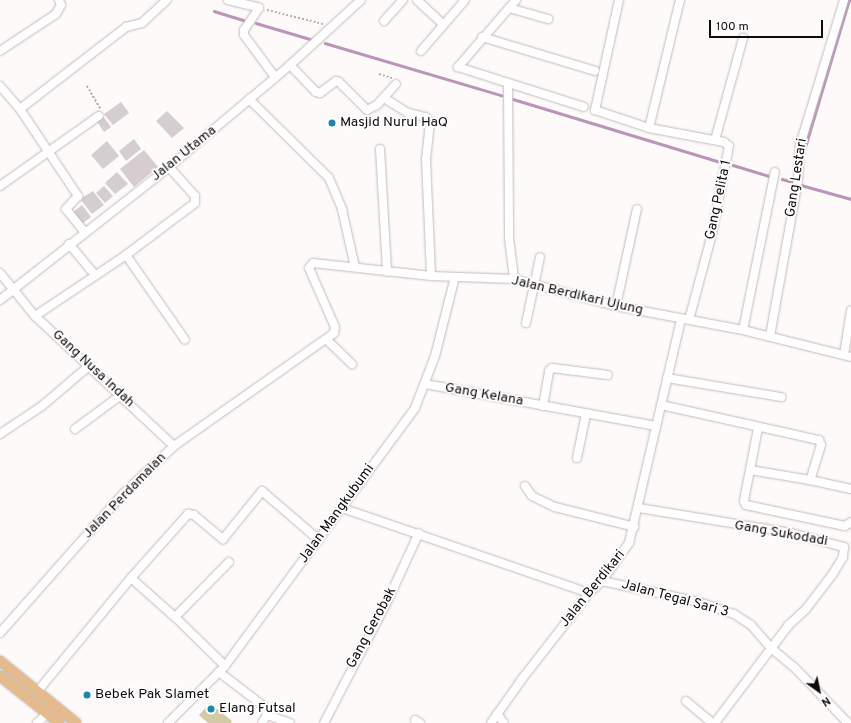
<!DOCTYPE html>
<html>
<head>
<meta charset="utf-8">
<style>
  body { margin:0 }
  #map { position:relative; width:851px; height:723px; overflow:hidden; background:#fefafa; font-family:Overpass,sans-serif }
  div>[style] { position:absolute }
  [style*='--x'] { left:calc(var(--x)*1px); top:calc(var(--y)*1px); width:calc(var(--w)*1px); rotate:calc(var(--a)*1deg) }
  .green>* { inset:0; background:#d3cba6 }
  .stream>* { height:2.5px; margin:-1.25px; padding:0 1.25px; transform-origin:1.25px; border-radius:1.25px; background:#ba95b9 }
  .building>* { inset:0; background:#d5cdcf }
  .path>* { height:1.5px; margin-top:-0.75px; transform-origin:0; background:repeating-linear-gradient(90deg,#b5b1b1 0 2px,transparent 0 4px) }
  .roads { filter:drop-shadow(0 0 1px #c3bbb9) drop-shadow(0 0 1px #c3bbb9) }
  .minor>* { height:8px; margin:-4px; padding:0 4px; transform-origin:4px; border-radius:4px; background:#fff }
  .major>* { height:10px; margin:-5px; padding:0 5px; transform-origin:5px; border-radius:5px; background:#e5ba8d }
  .dots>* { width:11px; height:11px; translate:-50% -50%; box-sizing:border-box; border:2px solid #fff; border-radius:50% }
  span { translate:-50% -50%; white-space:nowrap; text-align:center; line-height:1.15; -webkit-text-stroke:3.5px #fff; paint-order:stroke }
  .poi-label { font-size:14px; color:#0e0b0b }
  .left { translate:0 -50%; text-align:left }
  .street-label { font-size:14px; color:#0e0b0b }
  .north { position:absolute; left:799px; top:671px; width:40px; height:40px; -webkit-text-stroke:3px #fff; paint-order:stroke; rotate:147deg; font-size:11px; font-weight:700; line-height:16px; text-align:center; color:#0e0b0b }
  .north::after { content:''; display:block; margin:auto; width:14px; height:18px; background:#0e0b0b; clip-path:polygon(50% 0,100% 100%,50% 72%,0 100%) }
  .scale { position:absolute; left:709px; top:20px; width:114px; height:18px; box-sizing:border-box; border:2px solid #0e0b0b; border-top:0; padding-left:5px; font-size:12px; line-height:14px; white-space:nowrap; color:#0e0b0b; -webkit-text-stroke:3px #fff; paint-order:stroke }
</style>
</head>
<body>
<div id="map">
  <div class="green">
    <div style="clip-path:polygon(210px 703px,232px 721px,231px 723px,208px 723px,199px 715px)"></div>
  </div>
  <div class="stream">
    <div style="--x:214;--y:11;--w:31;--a:17"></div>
    <div style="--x:256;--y:23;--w:56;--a:16.5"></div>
    <div style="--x:325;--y:43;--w:184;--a:16.5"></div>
    <div style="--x:513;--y:99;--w:217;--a:16.9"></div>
    <div style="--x:803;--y:154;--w:161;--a:-73.4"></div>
    <div style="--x:733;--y:165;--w:38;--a:17"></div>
    <div style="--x:782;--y:179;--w:11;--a:15"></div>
    <div style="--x:801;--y:185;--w:52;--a:15.6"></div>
  </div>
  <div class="building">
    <div style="clip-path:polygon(121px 102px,129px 113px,113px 125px,104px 114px)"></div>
    <div style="clip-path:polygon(167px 111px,184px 128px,172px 138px,156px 121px)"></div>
    <div style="clip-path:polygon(102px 115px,111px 127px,104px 132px,96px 120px)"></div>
    <div style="clip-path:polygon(134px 139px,141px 149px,126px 161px,119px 151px)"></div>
    <div style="clip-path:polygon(107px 141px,119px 156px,103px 169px,91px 155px)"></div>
    <div style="clip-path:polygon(144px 150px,158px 167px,134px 187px,120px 169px)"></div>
    <div style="clip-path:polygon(117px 172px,128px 184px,115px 194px,105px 183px)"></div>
    <div style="clip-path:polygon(104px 186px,113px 196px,105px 203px,96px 193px)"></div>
    <div style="clip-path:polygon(93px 191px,104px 205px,92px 214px,80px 199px)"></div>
    <div style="clip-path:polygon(82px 205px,91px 217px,82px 224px,73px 212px)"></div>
  </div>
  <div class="path">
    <div style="--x:267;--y:10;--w:58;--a:14"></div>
    <div style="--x:379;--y:74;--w:14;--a:17"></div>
    <div style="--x:87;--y:86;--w:27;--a:59"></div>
  </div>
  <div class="roads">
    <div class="minor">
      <div style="--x:228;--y:0;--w:32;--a:14"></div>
      <div style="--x:259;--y:8;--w:27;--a:124"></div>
      <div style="--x:244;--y:30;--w:5;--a:90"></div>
      <div style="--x:244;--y:35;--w:52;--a:53.6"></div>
      <div style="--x:417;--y:0;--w:35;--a:43"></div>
      <div style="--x:516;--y:0;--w:89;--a:130.9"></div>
      <div style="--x:458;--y:67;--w:132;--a:17.6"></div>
      <div style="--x:619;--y:0;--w:113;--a:102.3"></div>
      <div style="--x:595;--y:110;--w:57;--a:18.4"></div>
      <div style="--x:649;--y:128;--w:76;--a:10.6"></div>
      <div style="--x:724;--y:142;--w:6;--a:39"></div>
      <div style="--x:729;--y:146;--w:90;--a:100.9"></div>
      <div style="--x:712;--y:234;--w:89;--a:105"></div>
      <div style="--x:509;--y:8;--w:41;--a:15.8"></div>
      <div style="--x:384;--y:21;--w:28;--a:-48"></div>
      <div style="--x:482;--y:37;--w:118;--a:16.7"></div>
      <div style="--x:0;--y:51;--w:67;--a:-33.5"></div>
      <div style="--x:56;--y:14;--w:10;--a:-61"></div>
      <div style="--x:61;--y:5;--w:5;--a:-112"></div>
      <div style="--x:421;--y:51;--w:67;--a:-49.2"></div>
      <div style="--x:290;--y:65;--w:37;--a:46"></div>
      <div style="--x:316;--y:92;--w:4;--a:14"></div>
      <div style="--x:320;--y:93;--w:20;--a:-37"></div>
      <div style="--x:336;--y:81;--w:3;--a:18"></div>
      <div style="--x:339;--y:82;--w:40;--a:45"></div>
      <div style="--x:367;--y:110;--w:11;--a:-27"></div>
      <div style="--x:377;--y:105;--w:28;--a:-48"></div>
      <div style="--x:508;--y:84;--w:154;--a:89.6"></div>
      <div style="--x:509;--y:238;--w:41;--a:83"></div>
      <div style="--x:0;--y:86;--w:30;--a:49"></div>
      <div style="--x:20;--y:109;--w:105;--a:56.3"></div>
      <div style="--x:78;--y:196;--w:18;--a:133"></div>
      <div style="--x:66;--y:209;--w:28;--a:51"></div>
      <div style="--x:384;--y:98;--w:28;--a:32"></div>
      <div style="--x:408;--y:113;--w:18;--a:13"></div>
      <div style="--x:426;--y:117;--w:6;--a:51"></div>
      <div style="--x:430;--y:122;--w:38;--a:96"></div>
      <div style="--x:426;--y:160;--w:116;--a:87.5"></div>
      <div style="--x:249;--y:99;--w:112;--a:44.6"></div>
      <div style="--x:329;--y:178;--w:34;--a:67"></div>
      <div style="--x:342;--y:209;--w:59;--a:77.4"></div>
      <div style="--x:20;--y:109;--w:134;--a:-37.7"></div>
      <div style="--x:126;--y:27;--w:16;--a:-14"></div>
      <div style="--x:142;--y:23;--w:34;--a:-43"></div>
      <div style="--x:649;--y:128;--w:132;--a:-76.4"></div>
      <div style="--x:715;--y:140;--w:106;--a:-74.6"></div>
      <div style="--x:380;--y:149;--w:123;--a:86.7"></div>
      <div style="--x:0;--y:186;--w:121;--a:-35.3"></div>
      <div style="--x:69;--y:244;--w:39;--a:50"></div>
      <div style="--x:126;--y:255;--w:103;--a:55.2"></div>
      <div style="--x:0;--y:273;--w:55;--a:50.9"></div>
      <div style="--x:35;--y:316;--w:190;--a:43.1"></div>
      <div style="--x:0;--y:300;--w:215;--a:-38.2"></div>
      <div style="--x:169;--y:167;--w:158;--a:-40.1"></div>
      <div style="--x:290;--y:65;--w:96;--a:-42.5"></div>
      <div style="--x:616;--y:306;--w:99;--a:-77.8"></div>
      <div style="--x:35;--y:316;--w:110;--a:-33.8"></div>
      <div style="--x:126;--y:255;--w:86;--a:-37"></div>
      <div style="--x:195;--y:203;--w:7;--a:-90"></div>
      <div style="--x:195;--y:196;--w:39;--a:-132"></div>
      <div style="--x:526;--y:323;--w:67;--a:-78"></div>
      <div style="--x:743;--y:330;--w:161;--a:-78.6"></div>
      <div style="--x:770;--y:336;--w:158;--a:-79.8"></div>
      <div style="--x:798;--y:180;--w:35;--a:-87"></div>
      <div style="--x:800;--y:145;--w:152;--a:-73.1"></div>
      <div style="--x:327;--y:340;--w:35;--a:44"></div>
      <div style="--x:844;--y:355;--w:45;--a:-81"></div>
      <div style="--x:667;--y:378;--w:116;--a:9.5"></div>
      <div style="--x:425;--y:384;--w:235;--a:10.3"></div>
      <div style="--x:661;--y:405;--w:162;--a:12.5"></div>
      <div style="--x:819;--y:440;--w:5;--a:68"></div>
      <div style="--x:821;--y:445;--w:37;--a:107"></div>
      <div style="--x:810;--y:480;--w:42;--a:12.4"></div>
      <div style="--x:543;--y:406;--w:36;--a:-80"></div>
      <div style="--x:549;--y:371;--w:4;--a:-45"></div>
      <div style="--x:552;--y:368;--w:56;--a:7.1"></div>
      <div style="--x:758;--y:428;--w:74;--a:100.9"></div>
      <div style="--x:744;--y:501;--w:4;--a:63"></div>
      <div style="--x:746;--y:505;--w:101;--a:12"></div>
      <div style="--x:845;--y:526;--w:7;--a:-34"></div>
      <div style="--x:75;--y:429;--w:57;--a:-36.5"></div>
      <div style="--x:0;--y:434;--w:50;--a:-33.7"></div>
      <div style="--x:42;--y:406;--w:63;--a:-40.5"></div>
      <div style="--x:577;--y:458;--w:45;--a:-78.4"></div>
      <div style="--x:750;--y:470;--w:61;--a:9.5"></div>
      <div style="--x:525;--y:486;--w:12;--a:55"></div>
      <div style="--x:532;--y:496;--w:25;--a:26"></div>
      <div style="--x:555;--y:507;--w:82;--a:14"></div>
      <div style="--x:342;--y:508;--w:261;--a:19"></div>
      <div style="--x:639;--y:508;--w:154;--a:9.3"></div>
      <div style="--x:791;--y:533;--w:55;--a:14.8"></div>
      <div style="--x:844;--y:547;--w:10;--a:96"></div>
      <div style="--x:843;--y:557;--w:21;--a:121"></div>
      <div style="--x:832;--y:575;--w:43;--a:127.4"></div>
      <div style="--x:806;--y:609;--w:25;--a:137"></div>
      <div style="--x:788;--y:626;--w:121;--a:127"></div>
      <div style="--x:131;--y:578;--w:59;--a:41.6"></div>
      <div style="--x:175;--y:617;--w:70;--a:44.4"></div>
      <div style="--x:602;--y:581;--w:99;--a:12.2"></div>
      <div style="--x:699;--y:602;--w:37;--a:19"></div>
      <div style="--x:734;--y:614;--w:20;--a:33"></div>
      <div style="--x:751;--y:625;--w:30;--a:49"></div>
      <div style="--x:771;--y:648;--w:31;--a:40"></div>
      <div style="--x:795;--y:668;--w:76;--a:46.1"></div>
      <div style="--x:175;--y:617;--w:77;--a:-45.5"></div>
      <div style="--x:0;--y:633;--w:187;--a:-48.5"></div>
      <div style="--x:124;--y:493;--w:69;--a:-43.2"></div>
      <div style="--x:174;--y:446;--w:196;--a:-35.2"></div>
      <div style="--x:334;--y:333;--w:6;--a:-81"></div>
      <div style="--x:335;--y:327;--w:64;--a:-113.8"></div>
      <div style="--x:309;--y:268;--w:6;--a:-51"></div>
      <div style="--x:313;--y:263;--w:119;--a:6.3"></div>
      <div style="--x:431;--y:276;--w:83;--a:2.1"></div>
      <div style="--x:514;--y:279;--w:106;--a:14.8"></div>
      <div style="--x:616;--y:306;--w:129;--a:10.7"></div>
      <div style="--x:743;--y:330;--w:111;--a:14"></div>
      <div style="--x:219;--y:672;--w:59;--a:37.5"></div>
      <div style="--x:266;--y:708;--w:7;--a:82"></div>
      <div style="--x:267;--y:715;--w:9;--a:122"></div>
      <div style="--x:37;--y:692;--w:148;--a:-50.5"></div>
      <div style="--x:131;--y:578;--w:86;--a:-48.3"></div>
      <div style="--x:188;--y:514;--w:6;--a:9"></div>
      <div style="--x:194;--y:515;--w:38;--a:40"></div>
      <div style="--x:223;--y:539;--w:62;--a:-50.9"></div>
      <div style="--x:262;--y:491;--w:75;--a:40.7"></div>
      <div style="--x:686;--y:701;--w:34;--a:40"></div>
      <div style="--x:497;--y:714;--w:11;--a:52"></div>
      <div style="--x:267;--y:715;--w:24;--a:19"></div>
      <div style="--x:415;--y:720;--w:6;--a:31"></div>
      <div style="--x:37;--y:723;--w:13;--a:-42"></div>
      <div style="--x:168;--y:723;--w:81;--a:-45"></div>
      <div style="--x:225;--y:666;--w:320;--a:-53.6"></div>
      <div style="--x:415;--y:408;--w:56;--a:-69"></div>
      <div style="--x:435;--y:356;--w:81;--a:-75.8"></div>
      <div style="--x:324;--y:723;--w:134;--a:-62.5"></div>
      <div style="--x:386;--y:604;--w:78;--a:-65.1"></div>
      <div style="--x:491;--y:723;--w:54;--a:-54.8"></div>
      <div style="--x:522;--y:679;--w:109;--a:-52.1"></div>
      <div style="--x:589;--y:593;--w:18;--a:-43"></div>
      <div style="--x:602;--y:581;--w:47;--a:-54.6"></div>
      <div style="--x:629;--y:543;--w:230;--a:-76.9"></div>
    </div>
    <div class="major">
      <div style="--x:0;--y:661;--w:98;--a:39.2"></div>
      <div style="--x:0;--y:676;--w:75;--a:38.5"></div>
    </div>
  </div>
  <div class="dots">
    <div style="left:332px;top:123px;background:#1c86ae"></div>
    <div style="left:87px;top:695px;background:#1c86ae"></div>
    <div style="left:211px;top:709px;background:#1c86ae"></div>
  </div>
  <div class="poi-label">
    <span class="left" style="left:340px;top:123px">Masjid Nurul HaQ</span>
    <span class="left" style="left:95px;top:695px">Bebek Pak Slamet</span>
    <span class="left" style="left:219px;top:709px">Elang Futsal</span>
  </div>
  <div class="street-label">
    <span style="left:184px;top:154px;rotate:-39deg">Jalan Utama</span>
    <span style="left:797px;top:178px;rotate:-81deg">Gang Lestari</span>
    <span style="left:719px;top:200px;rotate:-78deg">Gang Pelita 1</span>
    <span style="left:577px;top:296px;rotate:13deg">Jalan Berdikari Ujung</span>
    <span style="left:93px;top:369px;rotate:43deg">Gang Nusa Indah</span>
    <span style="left:484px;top:395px;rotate:10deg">Gang Kelana</span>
    <span style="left:125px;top:496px;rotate:-46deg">Jalan Perdamaian</span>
    <span style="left:337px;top:514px;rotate:-54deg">Jalan Mangkubumi</span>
    <span style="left:781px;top:534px;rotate:10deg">Gang Sukodadi</span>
    <span style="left:593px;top:589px;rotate:-51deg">Jalan Berdikari</span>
    <span style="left:675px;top:599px;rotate:15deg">Jalan Tegal Sari 3</span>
    <span style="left:372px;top:628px;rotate:-62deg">Gang Gerobak</span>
  </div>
  <div class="north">N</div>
  <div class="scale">100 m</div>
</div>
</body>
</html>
